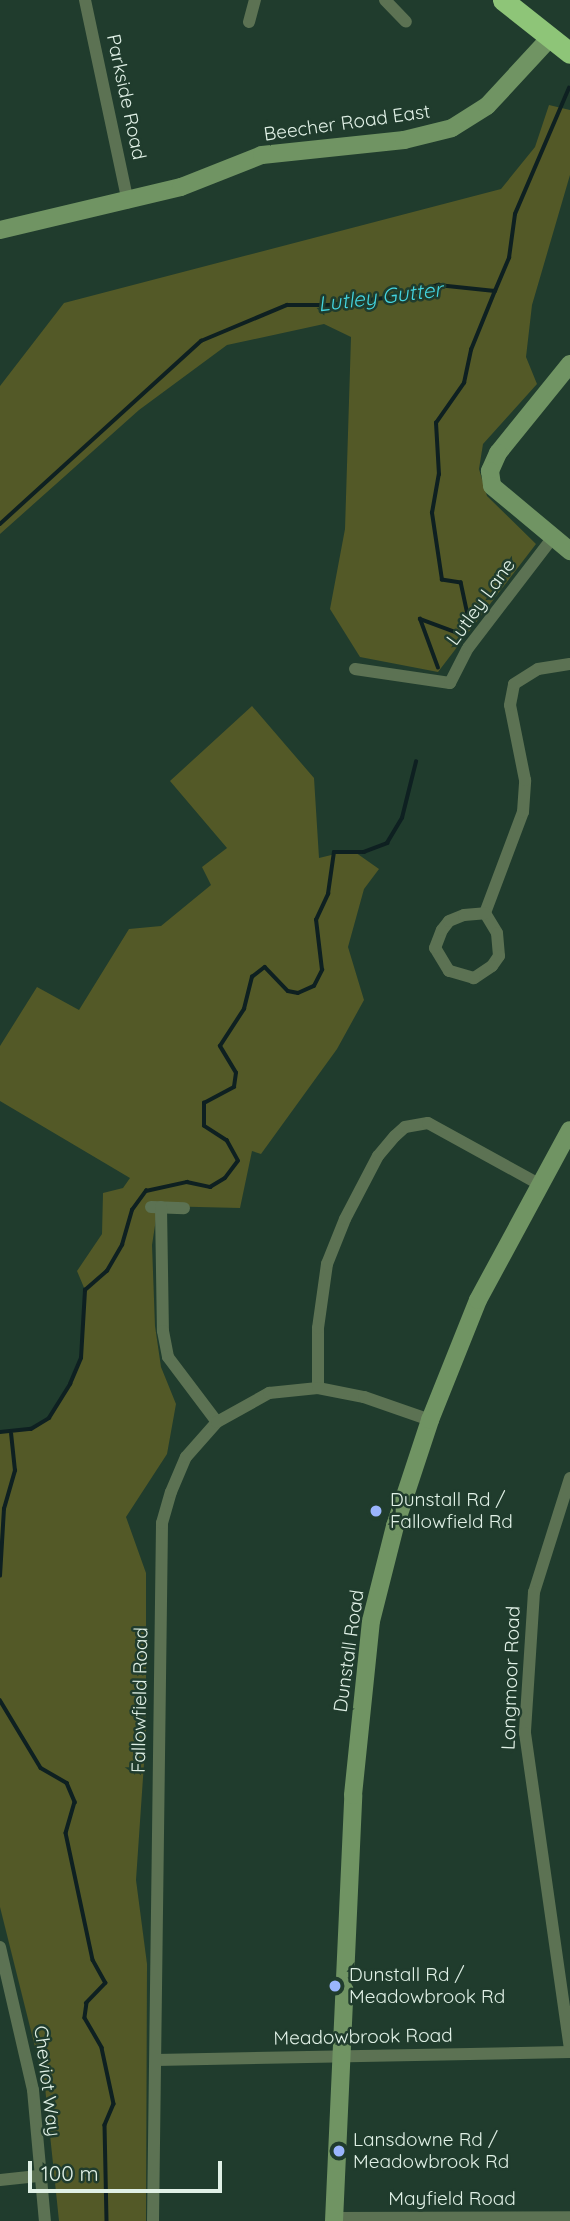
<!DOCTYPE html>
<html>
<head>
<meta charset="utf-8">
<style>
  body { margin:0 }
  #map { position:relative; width:570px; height:2221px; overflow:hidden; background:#203c2d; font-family:Quicksand,sans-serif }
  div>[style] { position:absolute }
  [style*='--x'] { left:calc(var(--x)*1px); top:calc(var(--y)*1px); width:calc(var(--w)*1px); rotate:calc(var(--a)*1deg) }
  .green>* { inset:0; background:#535927 }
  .stream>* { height:3.5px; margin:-1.75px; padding:0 1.75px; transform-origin:1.75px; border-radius:1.75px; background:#0e2021 }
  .street>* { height:12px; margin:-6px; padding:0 6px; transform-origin:6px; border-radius:6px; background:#5c7253 }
  .secondary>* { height:18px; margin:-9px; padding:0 9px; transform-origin:9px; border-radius:9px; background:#709463 }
  .highway>* { height:21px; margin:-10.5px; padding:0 10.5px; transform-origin:10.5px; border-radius:10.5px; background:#8ec578 }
  .dots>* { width:19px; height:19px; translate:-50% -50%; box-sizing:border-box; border:4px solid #203c2d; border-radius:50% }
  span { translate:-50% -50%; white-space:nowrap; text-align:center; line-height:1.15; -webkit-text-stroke:5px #203c2d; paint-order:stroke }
  .street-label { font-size:19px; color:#e0f0e6 }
  .poi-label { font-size:19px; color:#e0f0e6 }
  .left { translate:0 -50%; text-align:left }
  .water-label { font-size:21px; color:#43d4e0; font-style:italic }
  .scale { position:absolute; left:28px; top:2161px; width:194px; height:32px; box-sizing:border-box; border:4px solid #e0f0e6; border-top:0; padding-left:9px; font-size:21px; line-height:24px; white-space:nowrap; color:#e0f0e6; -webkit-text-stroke:5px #203c2d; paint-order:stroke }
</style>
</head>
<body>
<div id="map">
  <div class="green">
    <div style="clip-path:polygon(549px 105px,570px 110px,570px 175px,532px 305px,526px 357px,537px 384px,483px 444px,479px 469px,487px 496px,536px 544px,438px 672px,360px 657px,330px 609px,345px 529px,351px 337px,324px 324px,227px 345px,139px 410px,0 534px,0 386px,64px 303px,501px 189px,535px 147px)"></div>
    <div style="clip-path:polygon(252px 706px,314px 778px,319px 858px,352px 850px,379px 869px,364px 889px,348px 947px,364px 1000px,337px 1049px,261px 1154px,252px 1151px,240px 1208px,158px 1206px,152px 1245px,155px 1326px,161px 1367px,176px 1404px,167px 1454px,126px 1517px,146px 1573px,146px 1734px,136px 1880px,147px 1964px,146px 2221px,59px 2221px,45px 2087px,0 1907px,0 1432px,31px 1429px,49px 1418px,70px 1384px,81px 1358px,83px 1325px,85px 1290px,77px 1271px,102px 1234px,103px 1193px,123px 1188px,130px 1178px,0 1101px,0 1046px,37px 987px,79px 1010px,129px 929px,161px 926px,211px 885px,202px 867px,227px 848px,170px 781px)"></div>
  </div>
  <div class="stream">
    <div style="--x:0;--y:524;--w:272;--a:-42.3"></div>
    <div style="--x:201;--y:341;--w:93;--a:-22.7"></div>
    <div style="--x:287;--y:305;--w:42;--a:0"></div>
    <div style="--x:329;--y:305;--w:79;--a:-7.3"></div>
    <div style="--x:407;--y:295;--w:33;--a:-18"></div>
    <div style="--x:438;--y:285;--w:57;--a:6"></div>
    <div style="--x:495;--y:291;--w:36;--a:-67"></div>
    <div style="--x:509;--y:258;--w:44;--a:-82.2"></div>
    <div style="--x:515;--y:214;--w:137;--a:-66.8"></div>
    <div style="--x:438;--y:668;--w:52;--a:-110.2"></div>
    <div style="--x:420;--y:619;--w:44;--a:20.1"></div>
    <div style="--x:461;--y:634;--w:14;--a:-56"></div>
    <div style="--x:469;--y:622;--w:40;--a:-102"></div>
    <div style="--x:461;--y:583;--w:19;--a:-171"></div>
    <div style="--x:442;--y:580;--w:68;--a:-98.5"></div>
    <div style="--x:432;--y:513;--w:39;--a:-80"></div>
    <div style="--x:439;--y:475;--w:52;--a:-93.3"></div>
    <div style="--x:436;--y:423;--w:49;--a:-55"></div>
    <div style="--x:464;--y:383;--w:34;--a:-78"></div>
    <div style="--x:471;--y:350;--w:64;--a:-67.9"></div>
    <div style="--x:0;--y:1432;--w:31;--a:-6"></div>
    <div style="--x:31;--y:1429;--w:21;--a:-31"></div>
    <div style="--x:49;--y:1418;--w:40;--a:-58"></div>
    <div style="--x:70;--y:1384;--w:28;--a:-67"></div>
    <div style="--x:81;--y:1358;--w:68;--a:-86.6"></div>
    <div style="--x:85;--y:1290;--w:29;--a:-41"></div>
    <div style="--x:107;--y:1271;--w:30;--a:-60"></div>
    <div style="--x:122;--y:1245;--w:36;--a:-74"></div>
    <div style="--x:132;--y:1210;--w:24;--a:-54"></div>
    <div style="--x:146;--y:1191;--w:42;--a:-12.4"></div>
    <div style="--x:187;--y:1182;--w:24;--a:12"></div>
    <div style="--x:210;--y:1187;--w:17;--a:-31"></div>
    <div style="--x:225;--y:1178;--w:21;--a:-53"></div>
    <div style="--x:238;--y:1161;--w:23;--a:-119"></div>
    <div style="--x:227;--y:1141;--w:27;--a:-147"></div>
    <div style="--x:204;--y:1126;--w:23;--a:-90"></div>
    <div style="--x:204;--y:1103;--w:34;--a:-28"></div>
    <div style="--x:234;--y:1087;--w:14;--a:-82"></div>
    <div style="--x:236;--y:1073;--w:31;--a:-121"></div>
    <div style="--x:220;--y:1046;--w:44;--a:-57"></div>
    <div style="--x:244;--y:1009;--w:33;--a:-76"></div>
    <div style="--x:252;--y:977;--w:16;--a:-38"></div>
    <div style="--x:265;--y:967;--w:33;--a:46"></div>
    <div style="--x:288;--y:991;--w:10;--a:11"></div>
    <div style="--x:298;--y:993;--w:17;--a:-24"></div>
    <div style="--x:314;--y:986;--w:18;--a:-63"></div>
    <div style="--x:322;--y:970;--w:50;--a:-96.8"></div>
    <div style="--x:316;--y:920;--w:29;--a:-65"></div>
    <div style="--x:328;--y:894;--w:42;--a:-81.9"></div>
    <div style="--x:334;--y:852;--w:30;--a:0"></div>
    <div style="--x:364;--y:852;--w:25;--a:-21"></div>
    <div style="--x:387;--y:843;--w:29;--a:-59"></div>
    <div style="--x:402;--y:818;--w:58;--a:-76"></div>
    <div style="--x:0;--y:1576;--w:67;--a:-86.6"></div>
    <div style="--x:4;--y:1509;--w:40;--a:-74"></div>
    <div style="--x:15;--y:1471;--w:37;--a:-96"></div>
    <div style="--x:0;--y:1700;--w:79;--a:58.9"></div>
    <div style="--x:41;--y:1768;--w:30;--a:30"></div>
    <div style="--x:67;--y:1783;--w:21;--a:67"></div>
    <div style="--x:75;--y:1802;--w:32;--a:106"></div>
    <div style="--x:66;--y:1833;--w:130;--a:78"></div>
    <div style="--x:93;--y:1960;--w:26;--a:61"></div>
    <div style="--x:106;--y:1983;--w:28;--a:134"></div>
    <div style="--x:87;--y:2003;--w:15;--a:98"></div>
    <div style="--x:85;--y:2018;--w:34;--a:60"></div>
    <div style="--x:102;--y:2048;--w:57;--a:77.9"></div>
    <div style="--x:114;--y:2104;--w:23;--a:113"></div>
    <div style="--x:105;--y:2125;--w:96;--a:88.8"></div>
  </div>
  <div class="street">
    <div style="--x:85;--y:0;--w:207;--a:78"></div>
    <div style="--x:385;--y:0;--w:30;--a:46"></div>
    <div style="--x:249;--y:22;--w:23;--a:-75"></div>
    <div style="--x:355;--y:669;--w:96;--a:8.4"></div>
    <div style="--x:450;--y:683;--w:39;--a:-63"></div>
    <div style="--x:468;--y:648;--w:141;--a:-52.5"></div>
    <div style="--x:485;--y:913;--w:108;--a:-69.4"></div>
    <div style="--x:523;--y:812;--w:32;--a:-86"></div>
    <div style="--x:525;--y:780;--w:76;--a:-101.3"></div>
    <div style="--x:510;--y:705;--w:21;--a:-79"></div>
    <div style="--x:514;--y:684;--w:28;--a:-32"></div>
    <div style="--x:538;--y:669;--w:32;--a:-9"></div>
    <div style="--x:485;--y:913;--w:23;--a:59"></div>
    <div style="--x:497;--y:933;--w:23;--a:85"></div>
    <div style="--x:499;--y:956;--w:12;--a:125"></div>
    <div style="--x:492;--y:966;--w:22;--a:146"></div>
    <div style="--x:474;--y:978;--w:26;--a:-164"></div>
    <div style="--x:449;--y:971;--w:27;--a:-121"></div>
    <div style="--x:435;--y:948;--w:19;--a:-69"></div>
    <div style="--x:442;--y:930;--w:11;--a:-52"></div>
    <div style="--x:449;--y:921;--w:16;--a:-22"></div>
    <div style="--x:464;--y:915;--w:21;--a:-5"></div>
    <div style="--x:151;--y:1207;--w:33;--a:2"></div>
    <div style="--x:161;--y:1207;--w:124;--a:89.1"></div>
    <div style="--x:163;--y:1331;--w:26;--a:79"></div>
    <div style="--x:168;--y:1357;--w:81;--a:53"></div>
    <div style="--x:318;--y:1388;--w:60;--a:-90"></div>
    <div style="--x:318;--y:1328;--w:65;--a:-82"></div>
    <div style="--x:327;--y:1264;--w:48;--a:-68.2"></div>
    <div style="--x:345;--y:1219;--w:71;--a:-62.4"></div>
    <div style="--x:378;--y:1156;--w:26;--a:-50"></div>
    <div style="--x:395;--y:1136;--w:13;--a:-42"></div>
    <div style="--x:405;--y:1127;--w:23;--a:-10"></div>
    <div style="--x:428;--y:1123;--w:127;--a:28.8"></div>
    <div style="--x:570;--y:1478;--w:120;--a:107.5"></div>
    <div style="--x:534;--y:1592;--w:141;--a:93.7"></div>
    <div style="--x:525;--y:1733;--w:321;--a:81.9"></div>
    <div style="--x:0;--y:1947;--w:147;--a:77"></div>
    <div style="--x:33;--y:2090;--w:132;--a:84.8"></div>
    <div style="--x:156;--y:2060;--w:414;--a:-1.1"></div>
    <div style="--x:0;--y:2180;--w:38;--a:-6"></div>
    <div style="--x:334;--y:2218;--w:236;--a:-0.2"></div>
    <div style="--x:153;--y:2221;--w:698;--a:-89.26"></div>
    <div style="--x:162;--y:1523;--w:32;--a:-74"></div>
    <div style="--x:171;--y:1492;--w:38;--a:-67"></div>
    <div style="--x:186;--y:1457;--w:47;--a:-48.5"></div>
    <div style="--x:217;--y:1422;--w:60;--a:-29.1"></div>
    <div style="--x:269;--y:1393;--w:49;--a:-5.8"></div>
    <div style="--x:318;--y:1388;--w:47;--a:11.1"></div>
    <div style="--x:364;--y:1397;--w:70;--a:19.2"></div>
  </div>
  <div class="secondary">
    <div style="--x:0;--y:230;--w:186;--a:-13.4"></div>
    <div style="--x:181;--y:187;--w:87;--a:-21.6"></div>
    <div style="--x:262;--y:155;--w:143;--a:-6"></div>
    <div style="--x:404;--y:140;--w:49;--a:-14"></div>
    <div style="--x:452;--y:128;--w:41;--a:-32.2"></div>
    <div style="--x:487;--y:106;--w:91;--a:-47.2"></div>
    <div style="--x:570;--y:364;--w:114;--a:129"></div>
    <div style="--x:498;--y:453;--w:20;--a:114"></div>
    <div style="--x:490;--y:471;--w:15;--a:82"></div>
    <div style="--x:492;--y:486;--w:102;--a:39.8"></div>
    <div style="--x:334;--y:2221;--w:426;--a:-87.4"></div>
    <div style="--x:353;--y:1795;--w:175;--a:-84.1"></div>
    <div style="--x:371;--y:1621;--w:98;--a:-75.8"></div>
    <div style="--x:395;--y:1526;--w:112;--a:-71.7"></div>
    <div style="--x:430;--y:1420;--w:129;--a:-68.2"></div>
    <div style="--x:478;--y:1300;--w:193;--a:-61.6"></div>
  </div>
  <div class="highway">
    <div style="--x:503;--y:0;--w:85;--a:38.3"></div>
  </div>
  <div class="dots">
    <div style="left:376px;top:1511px;background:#9ab5fd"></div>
    <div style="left:335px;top:1986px;background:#9ab5fd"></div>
    <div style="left:339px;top:2151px;background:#9ab5fd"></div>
  </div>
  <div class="street-label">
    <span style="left:126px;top:97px;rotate:78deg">Parkside Road</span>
    <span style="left:347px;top:123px;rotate:-8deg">Beecher Road East</span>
    <span style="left:481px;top:602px;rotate:-54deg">Lutley Lane</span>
    <span style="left:349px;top:1651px;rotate:-82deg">Dunstall Road</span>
    <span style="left:511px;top:1678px;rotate:-88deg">Longmoor Road</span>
    <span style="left:140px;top:1700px;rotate:-89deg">Fallowfield Road</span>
    <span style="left:363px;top:2037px;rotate:-1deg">Meadowbrook Road</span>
    <span style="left:47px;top:2081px;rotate:83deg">Cheviot Way</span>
    <span style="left:452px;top:2199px">Mayfield Road</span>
  </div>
  <div class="poi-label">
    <span class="left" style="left:390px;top:1511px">Dunstall Rd /<br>Fallowfield Rd</span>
    <span class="left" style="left:349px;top:1986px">Dunstall Rd /<br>Meadowbrook Rd</span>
    <span class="left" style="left:353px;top:2151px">Lansdowne Rd /<br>Meadowbrook Rd</span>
  </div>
  <div class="water-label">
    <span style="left:380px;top:296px;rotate:-7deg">Lutley Gutter</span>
  </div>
  <div class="scale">100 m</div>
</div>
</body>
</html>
